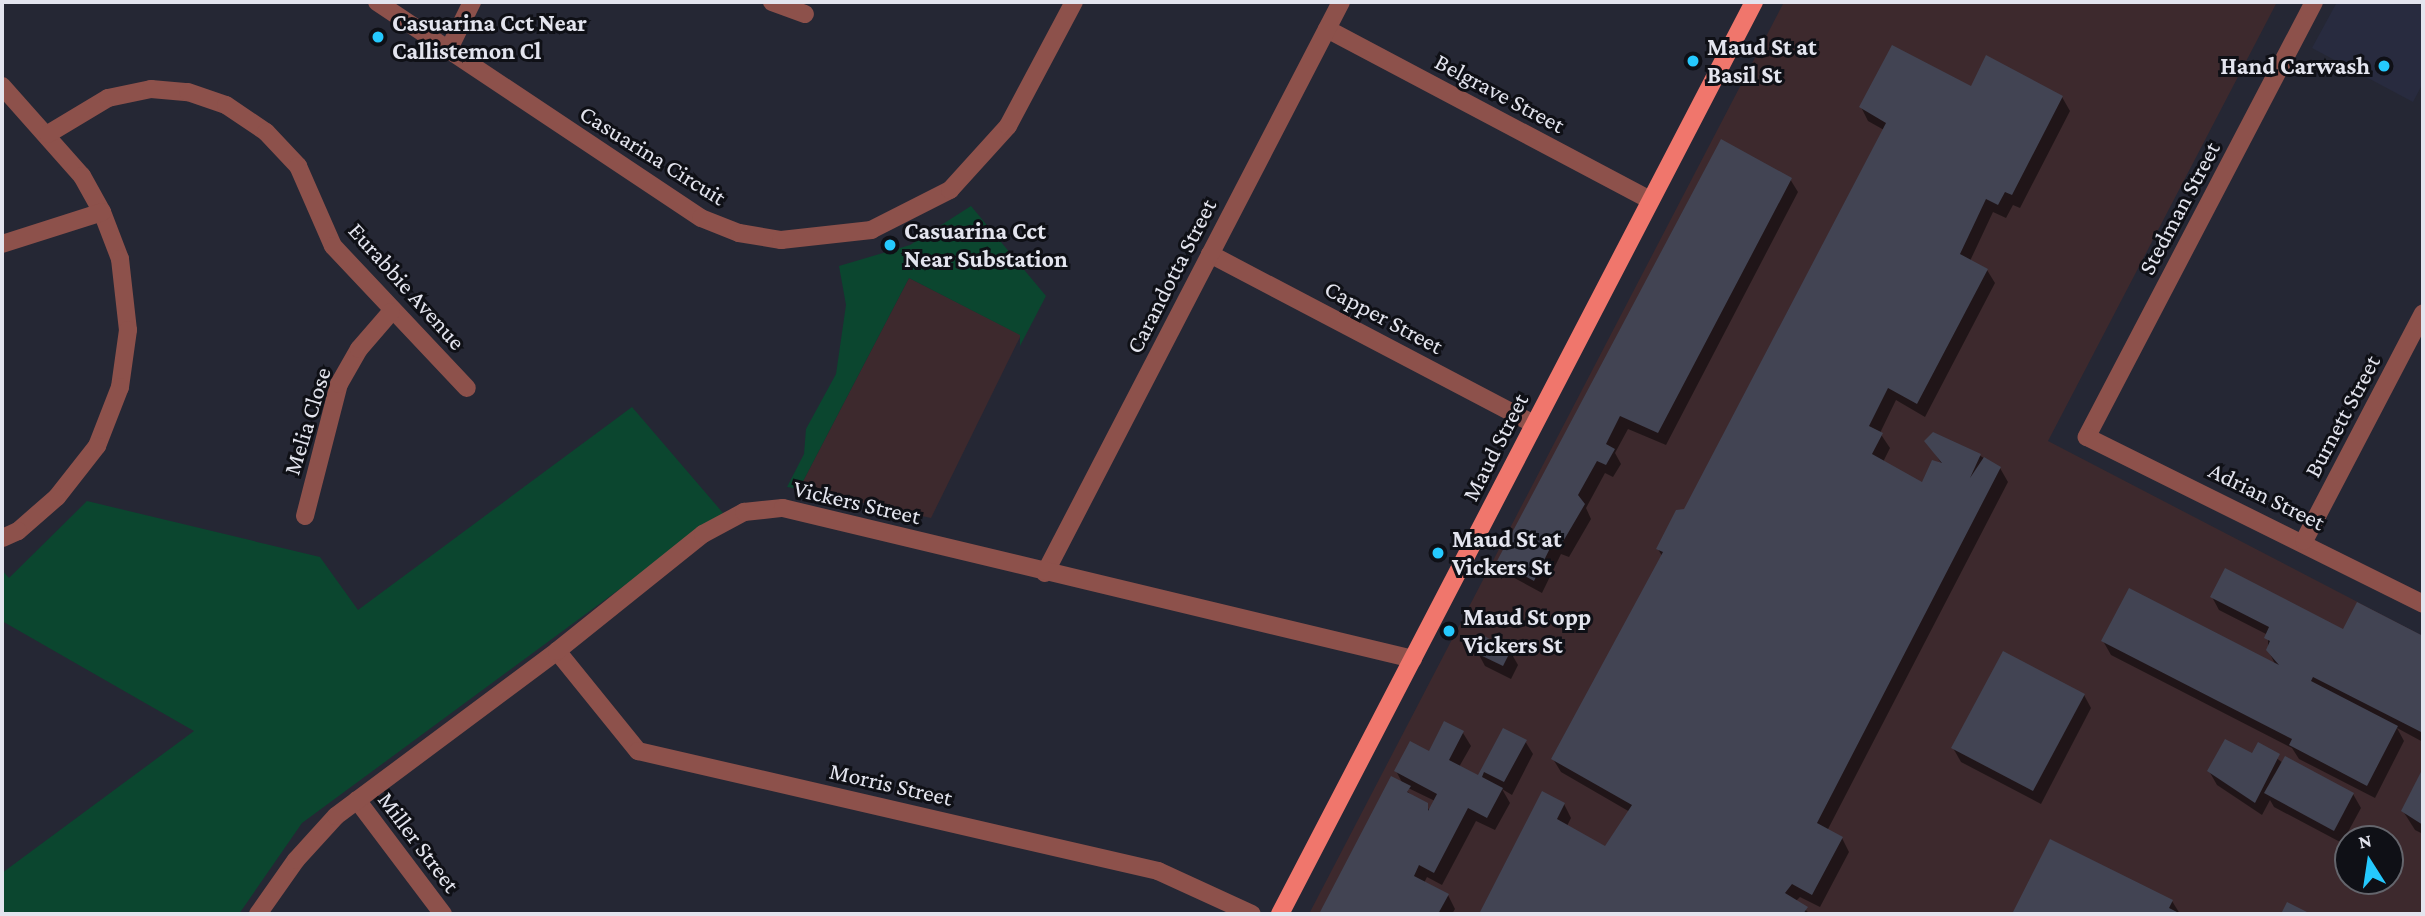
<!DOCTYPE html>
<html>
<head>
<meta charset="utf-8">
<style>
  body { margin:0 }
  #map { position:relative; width:2425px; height:916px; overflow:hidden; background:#252734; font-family:"Crimson Pro",serif }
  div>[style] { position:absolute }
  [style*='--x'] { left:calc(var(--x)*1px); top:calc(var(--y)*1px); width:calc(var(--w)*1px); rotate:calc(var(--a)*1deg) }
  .built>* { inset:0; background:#282b3f }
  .industrial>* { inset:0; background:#3d292d }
  .green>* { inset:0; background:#0b462f }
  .shadow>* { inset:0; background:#0007 }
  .building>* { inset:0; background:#424453 }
  .minor>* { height:18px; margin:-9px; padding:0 9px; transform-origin:9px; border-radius:9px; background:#8d514b }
  .major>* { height:18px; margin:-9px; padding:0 9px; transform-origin:9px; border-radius:9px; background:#f0766c }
  .dots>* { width:19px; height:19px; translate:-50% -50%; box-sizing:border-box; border:4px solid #0f1016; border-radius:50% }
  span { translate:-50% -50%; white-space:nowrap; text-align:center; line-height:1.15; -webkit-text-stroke:6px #0f1016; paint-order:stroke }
  .poi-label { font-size:24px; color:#e3e4ee; font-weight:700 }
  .left { translate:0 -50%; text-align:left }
  .right { translate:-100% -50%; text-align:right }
  .street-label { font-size:24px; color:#e3e4ee }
  .frame { position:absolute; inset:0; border:4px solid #e3e4ee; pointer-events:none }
  .north { position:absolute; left:2334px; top:825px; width:70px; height:70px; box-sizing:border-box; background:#0f1016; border:2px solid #64656c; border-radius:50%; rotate:348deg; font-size:19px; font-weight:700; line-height:28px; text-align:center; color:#e3e4ee }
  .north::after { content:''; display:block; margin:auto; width:24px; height:32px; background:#25c9fe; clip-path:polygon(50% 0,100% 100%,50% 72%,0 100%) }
</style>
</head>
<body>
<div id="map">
  <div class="built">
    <div style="clip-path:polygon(2337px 2px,2423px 5px,2423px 83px,2413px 102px,2312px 48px)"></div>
  </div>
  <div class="industrial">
    <div style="clip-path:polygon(evenodd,1784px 2px,2277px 2px,2048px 441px,2423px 636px,2423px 914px,1309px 914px,1784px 2px,2348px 839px,2390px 839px,2390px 881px,2348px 881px,2348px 839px)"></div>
    <div style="clip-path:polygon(909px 278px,1021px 335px,931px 518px,799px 489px)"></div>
  </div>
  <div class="green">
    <div style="clip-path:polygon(971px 206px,1046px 296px,1020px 346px,1020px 335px,909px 278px,799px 489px,787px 487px,804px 454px,806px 429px,836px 374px,846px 305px,839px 266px,910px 245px)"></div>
    <div style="clip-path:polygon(632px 407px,723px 513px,302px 823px,239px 914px,2px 914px,2px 873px,194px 731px,2px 621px,2px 570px,9px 578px,87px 501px,320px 557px,358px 610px)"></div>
  </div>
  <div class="shadow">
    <div style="clip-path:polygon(1972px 88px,2062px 97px,2070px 111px,2020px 208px,2013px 205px,2006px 218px,1993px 212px,1970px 261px,1987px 270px,1995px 283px,1925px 417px,1896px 400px,1880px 433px,1890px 448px,1883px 462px,1922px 484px,1943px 466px,1927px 441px,1979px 455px,2000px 468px,2008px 482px,1827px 831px,1842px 838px,1849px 852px,1820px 907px,1800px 897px,1796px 901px,1810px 914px,1483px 914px,1543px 794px,1564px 804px,1571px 818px,1567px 826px,1606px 849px,1630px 812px,1561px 772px,1553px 759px,1662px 556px,1658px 549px,1685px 511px,1884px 130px,1868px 121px,1861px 107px)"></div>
    <div style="clip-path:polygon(1790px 179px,1798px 192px,1666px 445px,1628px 429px,1615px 453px,1621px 464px,1613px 477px,1605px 473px,1586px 508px,1591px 519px,1569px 557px,1561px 554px,1542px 593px,1507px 574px,1499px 560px)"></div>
    <div style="clip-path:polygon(2212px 597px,2344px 631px,2357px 604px,2423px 638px,2423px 742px,2397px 728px,2404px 741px,2375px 798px,2299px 759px,2292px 748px,2111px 655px,2103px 641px,2276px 666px,2268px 650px,2268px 635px,2219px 610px)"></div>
    <div style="clip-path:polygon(1510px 651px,1518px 665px,1511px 679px,1485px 666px,1478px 653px)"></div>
    <div style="clip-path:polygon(2084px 695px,2091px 708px,2041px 804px,1961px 762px,1953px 748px)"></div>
    <div style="clip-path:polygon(1503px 730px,1525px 741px,1533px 754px,1512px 795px,1502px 789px,1510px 803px,1495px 830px,1476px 821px,1442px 885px,1427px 877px,1424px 883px,1448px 895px,1455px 909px,1452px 914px,1321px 914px,1392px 779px,1430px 810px,1435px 801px,1404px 786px,1396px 771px,1463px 733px,1471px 746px,1459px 767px,1478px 777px)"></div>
    <div style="clip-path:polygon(2259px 745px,2283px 763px,2353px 794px,2361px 808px,2342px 843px,2274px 807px,2270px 800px,2262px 815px,2217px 785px,2209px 771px,2253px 755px)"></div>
    <div style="clip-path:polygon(2423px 771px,2423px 834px,2415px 830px,2403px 811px)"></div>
    <div style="clip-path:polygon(2051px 841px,2172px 901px,2180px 914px,2014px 914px)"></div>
  </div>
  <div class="building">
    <div style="clip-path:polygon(1892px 45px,1971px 86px,1986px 55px,2063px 96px,2012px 195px,2005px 192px,1998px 205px,1986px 199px,1960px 254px,1988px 269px,1917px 404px,1888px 388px,1869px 426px,1883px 433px,1872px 454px,1922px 482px,1932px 460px,1942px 463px,1924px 441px,1933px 432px,1981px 454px,1970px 478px,1984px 457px,2001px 467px,1817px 823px,1843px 837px,1812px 895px,1792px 884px,1785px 893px,1808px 907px,1803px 914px,1479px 914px,1542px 791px,1565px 803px,1557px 819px,1605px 846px,1632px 805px,1551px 759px,1663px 552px,1656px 549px,1676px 510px,1684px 509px,1886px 123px,1859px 107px)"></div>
    <div style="clip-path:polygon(1721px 139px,1792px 178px,1658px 433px,1620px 416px,1606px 444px,1615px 449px,1606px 465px,1597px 461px,1578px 495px,1585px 504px,1561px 545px,1553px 542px,1534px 581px,1497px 561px)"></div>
    <div style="clip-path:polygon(2225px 568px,2343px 629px,2357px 602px,2423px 636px,2423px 733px,2313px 677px,2311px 681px,2398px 726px,2367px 786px,2289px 745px,2292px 739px,2101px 641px,2129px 588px,2279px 665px,2266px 650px,2270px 641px,2264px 638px,2269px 627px,2210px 597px)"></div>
    <div style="clip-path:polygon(1484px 636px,1511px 650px,1503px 666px,1476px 653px)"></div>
    <div style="clip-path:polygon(2003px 651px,2085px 694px,2033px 791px,1951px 748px)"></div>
    <div style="clip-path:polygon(1444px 721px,1464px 731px,1449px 760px,1478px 775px,1503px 728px,1527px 740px,1504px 782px,1484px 772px,1482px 777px,1503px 788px,1487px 818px,1468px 808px,1434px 873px,1419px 865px,1414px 876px,1449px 894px,1438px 914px,1319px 914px,1391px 776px,1411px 786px,1407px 792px,1428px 803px,1428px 811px,1437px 794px,1394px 771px,1410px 741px,1429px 751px)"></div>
    <div style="clip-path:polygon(2225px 739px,2252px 753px,2258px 742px,2280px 754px,2255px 803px,2207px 771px)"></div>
    <div style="clip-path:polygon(2285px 756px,2354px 793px,2334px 831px,2264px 793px)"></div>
    <div style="clip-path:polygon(2423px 768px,2423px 825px,2401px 811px)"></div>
    <div style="clip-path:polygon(2050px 839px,2173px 900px,2169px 908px,2181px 914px,2012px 914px)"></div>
    <div style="clip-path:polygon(2287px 902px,2311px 914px,2281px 914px)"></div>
  </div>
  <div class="minor">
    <div style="--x:377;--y:2;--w:389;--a:33.7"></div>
    <div style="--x:701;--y:218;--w:41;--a:21.5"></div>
    <div style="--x:739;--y:233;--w:43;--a:9.5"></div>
    <div style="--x:781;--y:240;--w:91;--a:-6.3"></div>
    <div style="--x:871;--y:230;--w:89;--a:-26.9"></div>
    <div style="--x:950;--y:190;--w:86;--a:-47.8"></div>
    <div style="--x:1008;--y:126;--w:140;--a:-62"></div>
    <div style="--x:772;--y:2;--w:35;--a:20"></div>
    <div style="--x:2314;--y:2;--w:491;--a:117.6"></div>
    <div style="--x:2087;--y:437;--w:375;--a:26.4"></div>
    <div style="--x:1327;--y:29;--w:365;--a:27.9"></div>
    <div style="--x:448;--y:51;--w:55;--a:-63.9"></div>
    <div style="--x:2;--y:86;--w:120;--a:48.4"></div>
    <div style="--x:82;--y:176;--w:41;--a:60.9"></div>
    <div style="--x:102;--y:212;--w:50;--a:69"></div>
    <div style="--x:120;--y:259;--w:71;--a:83.6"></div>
    <div style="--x:128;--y:330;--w:58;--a:98"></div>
    <div style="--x:120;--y:387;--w:63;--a:111.3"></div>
    <div style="--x:97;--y:446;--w:65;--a:128.1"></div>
    <div style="--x:57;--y:497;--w:52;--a:138.9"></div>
    <div style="--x:18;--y:531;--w:17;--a:156"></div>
    <div style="--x:48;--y:134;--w:70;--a:-31"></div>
    <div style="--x:108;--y:98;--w:44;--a:-11.8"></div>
    <div style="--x:151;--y:89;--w:37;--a:5"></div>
    <div style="--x:188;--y:92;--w:40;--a:18.9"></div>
    <div style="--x:226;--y:105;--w:48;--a:34"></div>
    <div style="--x:266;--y:132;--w:47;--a:46.7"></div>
    <div style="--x:298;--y:166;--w:87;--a:66.4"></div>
    <div style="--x:333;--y:246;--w:195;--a:46.7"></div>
    <div style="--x:2;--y:244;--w:105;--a:-17.7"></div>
    <div style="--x:1210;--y:254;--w:366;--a:27.7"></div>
    <div style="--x:305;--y:516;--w:136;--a:-75.6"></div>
    <div style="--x:339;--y:384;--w:40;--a:-60.3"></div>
    <div style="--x:359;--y:349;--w:49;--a:-49.1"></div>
    <div style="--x:2304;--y:541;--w:257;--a:-62.4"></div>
    <div style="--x:1045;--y:573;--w:643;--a:-62.6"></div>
    <div style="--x:557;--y:651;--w:129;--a:51"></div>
    <div style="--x:638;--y:751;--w:534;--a:12.99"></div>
    <div style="--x:1158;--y:871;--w:103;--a:24.6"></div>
    <div style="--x:357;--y:800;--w:143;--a:53"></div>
    <div style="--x:258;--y:914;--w:66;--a:-54.9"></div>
    <div style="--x:296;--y:860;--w:59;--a:-47.7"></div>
    <div style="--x:336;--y:816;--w:276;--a:-36.7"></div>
    <div style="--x:557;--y:651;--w:187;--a:-38.7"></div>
    <div style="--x:703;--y:534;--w:47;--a:-28.2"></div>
    <div style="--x:744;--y:512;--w:39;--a:-6"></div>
    <div style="--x:783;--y:508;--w:648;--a:13.48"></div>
  </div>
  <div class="major">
    <div style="--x:1280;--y:914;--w:1028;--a:-62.54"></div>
  </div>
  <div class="dots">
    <div style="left:378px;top:37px;background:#25c9fe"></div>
    <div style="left:1693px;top:61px;background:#25c9fe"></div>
    <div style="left:2384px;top:66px;background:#25c9fe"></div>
    <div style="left:890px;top:245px;background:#25c9fe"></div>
    <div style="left:1438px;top:553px;background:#25c9fe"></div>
    <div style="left:1449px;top:631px;background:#25c9fe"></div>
  </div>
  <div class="poi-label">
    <span class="left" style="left:392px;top:37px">Casuarina Cct Near<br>Callistemon Cl</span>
    <span class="left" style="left:1707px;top:61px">Maud St at<br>Basil St</span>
    <span class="right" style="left:2370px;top:66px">Hand Carwash</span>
    <span class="left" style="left:904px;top:245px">Casuarina Cct<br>Near Substation</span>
    <span class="left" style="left:1452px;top:553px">Maud St at<br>Vickers St</span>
    <span class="left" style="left:1463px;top:631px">Maud St opp<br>Vickers St</span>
  </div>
  <div class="street-label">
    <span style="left:1500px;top:93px;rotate:28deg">Belgrave Street</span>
    <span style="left:653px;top:155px;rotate:32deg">Casuarina Circuit</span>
    <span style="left:2179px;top:208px;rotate:-62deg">Stedman Street</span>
    <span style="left:1171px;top:276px;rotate:-63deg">Carandotta Street</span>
    <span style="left:407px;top:286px;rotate:48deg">Eurabbie Avenue</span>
    <span style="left:1384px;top:317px;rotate:28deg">Capper Street</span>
    <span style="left:2342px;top:416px;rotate:-62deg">Burnett Street</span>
    <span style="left:307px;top:421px;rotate:-73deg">Melia Close</span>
    <span style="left:1495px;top:447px;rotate:-63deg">Maud Street</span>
    <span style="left:2267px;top:496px;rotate:26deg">Adrian Street</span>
    <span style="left:857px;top:502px;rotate:13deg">Vickers Street</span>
    <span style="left:891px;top:784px;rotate:13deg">Morris Street</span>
    <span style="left:419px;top:842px;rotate:53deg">Miller Street</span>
  </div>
  <div class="frame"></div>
  <div class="north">N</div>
</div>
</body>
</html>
